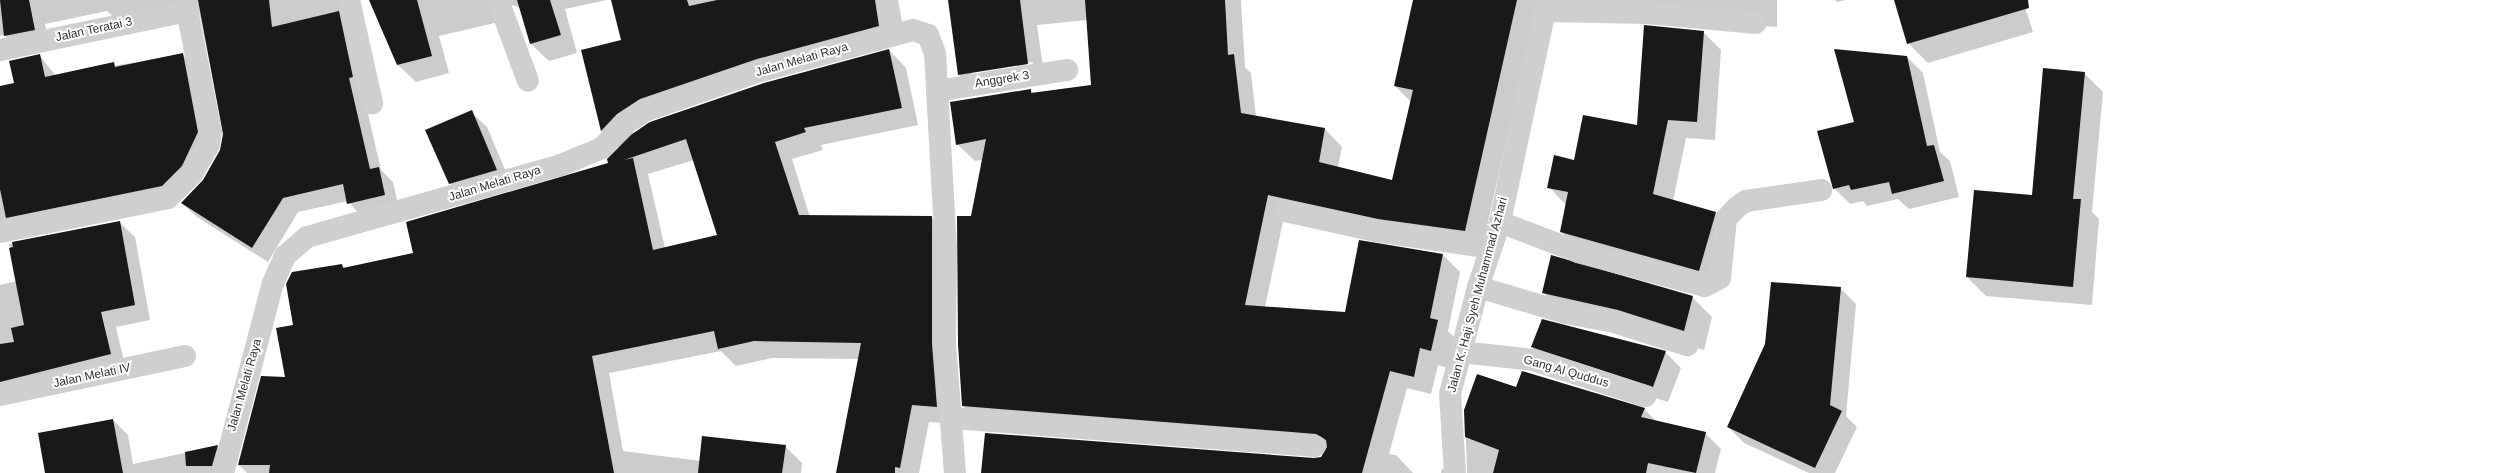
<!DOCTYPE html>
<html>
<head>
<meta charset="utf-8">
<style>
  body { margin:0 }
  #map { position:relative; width:2507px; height:473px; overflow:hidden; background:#fff; font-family:Arial,sans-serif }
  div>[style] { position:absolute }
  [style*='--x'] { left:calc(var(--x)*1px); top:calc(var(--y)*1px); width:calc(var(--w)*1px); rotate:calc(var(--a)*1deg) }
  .shadow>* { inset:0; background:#0003 }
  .building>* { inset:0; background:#191919 }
  .minor>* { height:22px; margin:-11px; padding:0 11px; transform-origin:11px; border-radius:11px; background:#cfcfcf }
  span { translate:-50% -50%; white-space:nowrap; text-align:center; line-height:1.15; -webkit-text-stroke:4px #fff; paint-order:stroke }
  .street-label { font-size:12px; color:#323232 }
</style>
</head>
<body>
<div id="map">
  <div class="shadow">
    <div style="clip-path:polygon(0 0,350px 0,363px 92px,381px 170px,393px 182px,399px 209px,363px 218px,348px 201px,298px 212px,268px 262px,197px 217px,182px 203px,204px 181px,221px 151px,224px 134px,197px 2px,188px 11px,122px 25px,107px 11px,45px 24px,49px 44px,20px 51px,5px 35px,0 36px)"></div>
    <div style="clip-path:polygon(370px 0,607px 0,565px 9px,577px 53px,549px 61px,531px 44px,520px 7px,511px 5px,503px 21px,439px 36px,449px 73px,416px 82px,398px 65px)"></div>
    <div style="clip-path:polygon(evenodd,612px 0,892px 0,896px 43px,774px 76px,657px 116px,645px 124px,764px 84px,889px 50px,906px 68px,918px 125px,821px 145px,823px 150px,792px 159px,810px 217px,931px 217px,949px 235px,954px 424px,929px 422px,919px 473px,837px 473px,859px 359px,772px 358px,736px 366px,721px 351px,609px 373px,623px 451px,701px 461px,785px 446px,802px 463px,801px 473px,247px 473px,239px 465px,286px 378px,294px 326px,342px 265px,345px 268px,414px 254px,609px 164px,619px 148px,601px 131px,582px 50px,622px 41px,612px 0,645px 124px,646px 126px,631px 135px,634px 131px,645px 124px,612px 0,694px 160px,718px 236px,665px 248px,648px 174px,694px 160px)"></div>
    <div style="clip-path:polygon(evenodd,949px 0,1241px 0,1245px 67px,1251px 73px,1256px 117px,1325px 129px,1342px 147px,1338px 167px,1393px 181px,1411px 102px,1395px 86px,1414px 0,1777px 0,1777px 27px,1536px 10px,1482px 248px,1285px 212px,1265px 307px,1346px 313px,1442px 254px,1460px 272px,1448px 331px,1455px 338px,1448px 368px,1438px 365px,1431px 394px,1407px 388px,1389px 454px,1396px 455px,1413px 473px,982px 473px,1314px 459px,1321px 458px,1327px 450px,981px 423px,963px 406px,971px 217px,983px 160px,975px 161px,957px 144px,1030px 90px,1034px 93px,1092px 85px,1087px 20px,1037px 25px,1045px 81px,976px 92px,959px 75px,949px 0,1032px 62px,1033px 64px,972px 74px,972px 72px,1032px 62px)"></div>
    <div style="clip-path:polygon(1835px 0,1846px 0,1837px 2px)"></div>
    <div style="clip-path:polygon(1895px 0,2023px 0,2033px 32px,1928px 63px,1908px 43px)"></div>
    <div style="clip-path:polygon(1703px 32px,1721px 50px,1715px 140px,1686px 138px,1673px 201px,1715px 213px,1734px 231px,1717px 289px,1579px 250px,1561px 231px,1566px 205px,1549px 187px,1575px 161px,1638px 127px)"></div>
    <div style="clip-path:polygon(182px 54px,197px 69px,212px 155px,197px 182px,0 236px,0 87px,15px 84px,40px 56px,56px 76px)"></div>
    <div style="clip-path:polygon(1907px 57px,1923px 73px,1940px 152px,1950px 161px,1959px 197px,1909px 209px,1898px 199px,1867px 206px,1863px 201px,1850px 204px,1834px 188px,1855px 123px)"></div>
    <div style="clip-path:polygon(2084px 73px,2103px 92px,2092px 212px,2099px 219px,2092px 305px,1986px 296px,1967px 277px,2033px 196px)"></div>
    <div style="clip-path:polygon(471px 112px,487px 127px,512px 186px,465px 199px,450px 183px)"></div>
    <div style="clip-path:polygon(119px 222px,135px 237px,150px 320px,116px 327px,126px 370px,0 401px,0 285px,17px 281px,9px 244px)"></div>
    <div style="clip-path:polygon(1840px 288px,1856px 304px,1846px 416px,1857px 427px,1835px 473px,1809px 473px,1744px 443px,1728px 427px)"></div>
    <div style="clip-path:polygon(1543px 292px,1692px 297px,1712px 317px,1704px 350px,1639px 330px,1563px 313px)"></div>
    <div style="clip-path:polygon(1532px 347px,1665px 352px,1681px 368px,1668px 402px,1548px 363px)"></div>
    <div style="clip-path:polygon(1523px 372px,1644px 409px,1657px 422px,1705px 433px,1721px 449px,1715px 473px,1467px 473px,1465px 410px,1516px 388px)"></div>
    <div style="clip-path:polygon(113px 420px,128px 435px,133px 464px,217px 446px,232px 461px,229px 473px,46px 473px)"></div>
    <div style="clip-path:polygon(1442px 468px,1447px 473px,1441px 473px)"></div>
  </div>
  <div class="building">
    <div style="clip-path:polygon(0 0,29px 0,35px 30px,4px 36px)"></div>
    <div style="clip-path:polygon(198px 0,269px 0,272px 27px,339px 11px,353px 77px,349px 78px,370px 169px,379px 167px,385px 195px,347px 204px,343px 184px,283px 198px,252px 248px,181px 203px,203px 180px,220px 150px,223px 134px)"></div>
    <div style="clip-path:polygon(369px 0,417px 0,432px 56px,397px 65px)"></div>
    <div style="clip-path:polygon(517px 0,550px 0,561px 35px,530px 44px)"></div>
    <div style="clip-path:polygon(611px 0,687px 0,689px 6px,717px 0,875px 0,879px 26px,757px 59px,640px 99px,617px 114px,601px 131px,581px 50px,621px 40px)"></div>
    <div style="clip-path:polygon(948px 0,1020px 0,1028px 64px,958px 75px)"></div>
    <div style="clip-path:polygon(1085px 0,1225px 0,1228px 55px,1234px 54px,1241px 113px,1325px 128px,1319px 162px,1392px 180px,1413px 90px,1394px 86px,1413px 0,1517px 0,1465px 231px,1378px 219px,1268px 195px,1245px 305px,1345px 312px,1359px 240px,1443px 254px,1430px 318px,1438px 320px,1431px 351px,1420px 348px,1414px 377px,1390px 371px,1362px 473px,981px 473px,985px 433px,1314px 458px,1321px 457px,1327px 447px,1326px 440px,1316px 434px,962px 406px,958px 344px,957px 216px,971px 216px,986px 139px,956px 145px,950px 102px,1031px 89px,1031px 93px,1091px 85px)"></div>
    <div style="clip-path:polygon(1894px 0,2028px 0,2029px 8px,1907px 44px)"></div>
    <div style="clip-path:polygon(1644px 25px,1704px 31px,1697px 122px,1668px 120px,1653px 194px,1716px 212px,1699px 271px,1560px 232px,1568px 192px,1547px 188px,1554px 155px,1574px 160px,1583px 115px,1637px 125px)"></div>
    <div style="clip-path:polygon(evenodd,889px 49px,902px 108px,804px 128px,806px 132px,775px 142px,799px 215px,932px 216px,932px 344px,937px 407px,912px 405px,900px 468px,895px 467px,895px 473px,836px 473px,861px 343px,754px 341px,718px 349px,714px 331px,592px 356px,614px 473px,269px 473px,270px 465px,238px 465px,261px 376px,285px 377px,276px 328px,293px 325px,286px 284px,292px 272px,342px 264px,343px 268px,413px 253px,406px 222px,608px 163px,607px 159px,632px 134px,650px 122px,764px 83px,889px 49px,686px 139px,717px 235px,653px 250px,633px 158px,624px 160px,686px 139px)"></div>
    <div style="clip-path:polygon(1834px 49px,1907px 56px,1927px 146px,1934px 145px,1944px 181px,1892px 194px,1889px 182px,1851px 190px,1849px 185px,1833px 189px,1817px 131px,1854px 122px)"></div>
    <div style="clip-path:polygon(183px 53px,198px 132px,182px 166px,162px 186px,6px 218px,0 189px,0 86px,14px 83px,9px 61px,40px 54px,45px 77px,114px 62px,115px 67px)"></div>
    <div style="clip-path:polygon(2043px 68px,2085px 72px,2073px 199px,2081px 199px,2073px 287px,1966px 277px,1974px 190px,2032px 195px)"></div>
    <div style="clip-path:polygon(472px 110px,497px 170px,449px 184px,425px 130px)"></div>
    <div style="clip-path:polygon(120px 221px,135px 305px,101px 312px,111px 354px,0 382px,0 344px,14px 342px,11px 328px,24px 325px,9px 248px,13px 247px,12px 242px)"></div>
    <div style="clip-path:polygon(1551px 255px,1693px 296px,1684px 331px,1618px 310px,1542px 293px)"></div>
    <div style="clip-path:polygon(1771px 282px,1841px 287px,1830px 405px,1842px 411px,1815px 468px,1727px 427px,1765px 344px)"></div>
    <div style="clip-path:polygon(1542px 319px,1666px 351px,1653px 387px,1531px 347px)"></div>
    <div style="clip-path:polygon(1522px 371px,1645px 408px,1641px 417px,1706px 432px,1696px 473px,1648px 463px,1646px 473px,1493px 473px,1499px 450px,1465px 437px,1464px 410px,1477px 374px,1516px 387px)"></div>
    <div style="clip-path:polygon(113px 419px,123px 473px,45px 473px,38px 433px)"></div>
    <div style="clip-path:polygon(702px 436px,786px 445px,782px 473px,698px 473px)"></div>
    <div style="clip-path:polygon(218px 445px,212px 466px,186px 466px,185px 452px)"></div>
  </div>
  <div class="minor">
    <div style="--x:349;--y:0;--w:106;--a:77.4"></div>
    <div style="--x:498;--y:0;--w:86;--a:69.7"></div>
    <div style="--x:887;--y:0;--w:36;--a:80"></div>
    <div style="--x:1546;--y:11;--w:102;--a:1.1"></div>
    <div style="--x:1648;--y:13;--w:108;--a:5.3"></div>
    <div style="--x:0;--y:50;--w:192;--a:-11.7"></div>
    <div style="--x:937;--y:91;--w:132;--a:-9.2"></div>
    <div style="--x:1285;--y:211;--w:93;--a:12.4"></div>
    <div style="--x:1376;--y:231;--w:116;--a:8.4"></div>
    <div style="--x:1500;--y:222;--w:84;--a:21"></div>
    <div style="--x:1578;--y:252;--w:131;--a:15"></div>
    <div style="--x:1705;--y:286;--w:17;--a:-28"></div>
    <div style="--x:1720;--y:278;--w:59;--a:-84.2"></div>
    <div style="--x:1726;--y:219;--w:16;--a:-47"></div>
    <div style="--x:1737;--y:207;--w:11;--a:-34"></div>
    <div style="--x:1746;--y:201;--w:76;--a:-8.3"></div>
    <div style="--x:0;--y:232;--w:171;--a:-11.4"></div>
    <div style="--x:168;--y:198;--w:34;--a:-45"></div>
    <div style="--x:192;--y:174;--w:34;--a:-60"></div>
    <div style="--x:209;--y:144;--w:12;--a:-81"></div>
    <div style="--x:211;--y:132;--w:135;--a:-101.1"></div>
    <div style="--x:1478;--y:287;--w:92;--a:16.5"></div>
    <div style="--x:1566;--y:313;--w:49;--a:10.6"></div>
    <div style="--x:1614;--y:322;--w:77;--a:17.5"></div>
    <div style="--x:1461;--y:352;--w:72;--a:6.3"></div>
    <div style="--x:1533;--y:360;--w:118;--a:17.8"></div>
    <div style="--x:0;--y:395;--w:189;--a:-11.9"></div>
    <div style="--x:952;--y:418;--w:364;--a:4.4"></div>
    <div style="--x:223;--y:473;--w:196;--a:-75.3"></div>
    <div style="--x:273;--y:283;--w:30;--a:-66"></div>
    <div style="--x:285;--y:256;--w:29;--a:-41"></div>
    <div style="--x:307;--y:237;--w:264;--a:-15.8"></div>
    <div style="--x:561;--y:165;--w:44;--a:-22.5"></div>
    <div style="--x:602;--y:148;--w:33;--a:-47"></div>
    <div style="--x:624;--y:124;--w:24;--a:-33"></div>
    <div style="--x:644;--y:111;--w:123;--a:-19"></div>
    <div style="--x:760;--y:71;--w:158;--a:-15"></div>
    <div style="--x:913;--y:30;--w:16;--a:18"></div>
    <div style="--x:928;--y:35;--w:19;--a:69"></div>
    <div style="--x:935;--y:53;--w:195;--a:86.8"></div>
    <div style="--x:946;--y:248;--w:96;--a:90.6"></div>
    <div style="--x:945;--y:344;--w:129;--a:85.6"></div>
    <div style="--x:1455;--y:473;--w:79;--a:-93.6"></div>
    <div style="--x:1450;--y:394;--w:111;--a:-75.3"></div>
    <div style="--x:1478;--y:287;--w:69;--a:-71.3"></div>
    <div style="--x:1500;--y:222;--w:227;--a:-78"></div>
  </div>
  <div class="street-label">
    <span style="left:94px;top:30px;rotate:-12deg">Jalan Teratai 3</span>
    <span style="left:802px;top:60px;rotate:-16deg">Jalan Melati Raya</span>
    <span style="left:1002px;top:80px;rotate:-9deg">Anggrek 3</span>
    <span style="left:495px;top:184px;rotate:-17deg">Jalan Melati Raya</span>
    <span style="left:1478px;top:295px;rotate:-75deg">Jalan K. Haji Syeh Muhammad Azhari</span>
    <span style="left:1566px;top:372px;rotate:16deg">Gang Al Quddus</span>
    <span style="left:92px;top:376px;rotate:-12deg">Jalan Melati IV</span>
    <span style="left:245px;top:385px;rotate:-74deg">Jalan Melati Raya</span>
  </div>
</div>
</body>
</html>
